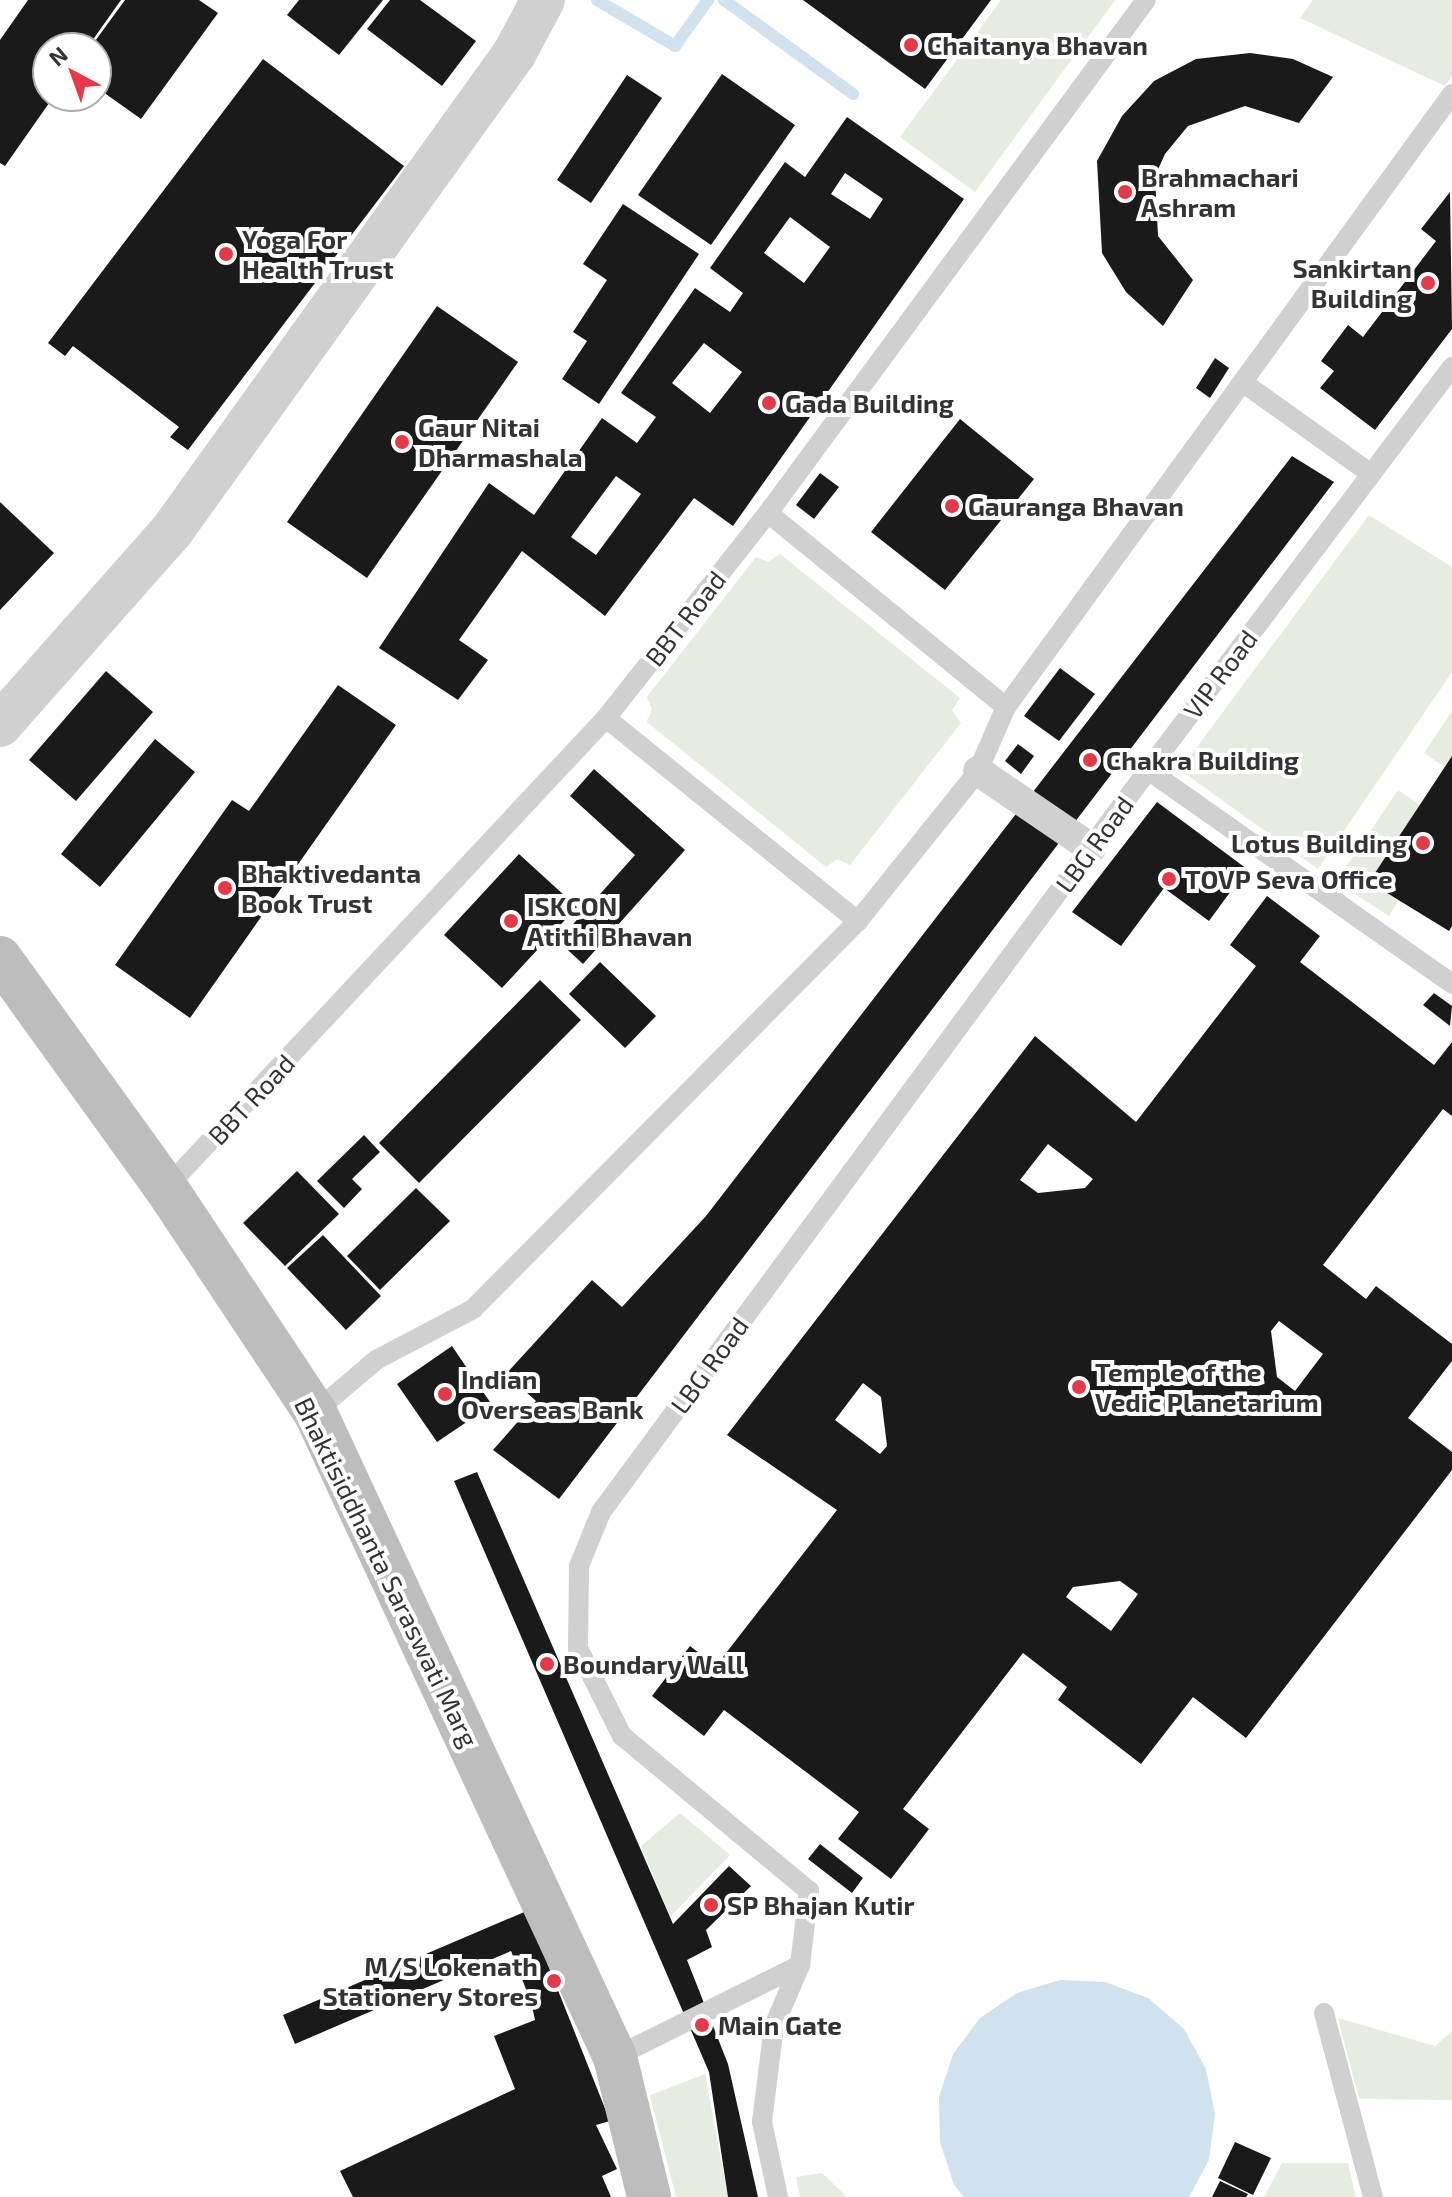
<!DOCTYPE html>
<html>
<head>
<meta charset="utf-8">
<style>
  body { margin:0 }
  #map { position:relative; width:1452px; height:2197px; overflow:hidden; background:#fff; font-family:"Exo 2",sans-serif }
  div>[style] { position:absolute }
  [style*='--x'] { left:calc(var(--x)*1px); top:calc(var(--y)*1px); width:calc(var(--w)*1px); rotate:calc(var(--a)*1deg) }
  .green>* { inset:0; background:#e6ecdf }
  .water>* { inset:0; background:#cfe2ee }
  .stream>* { height:12px; margin:-6px; padding:0 6px; transform-origin:6px; border-radius:6px; background:#cfe2ee }
  .building>* { inset:0; background:#1a1a1a }
  .service>* { height:20px; margin:-10px; padding:0 10px; transform-origin:10px; border-radius:10px; background:#d0d0d0 }
  .pedestrian>* { height:30px; margin:-15px; padding:0 15px; transform-origin:15px; border-radius:15px; background:#d0d0d0 }
  .tertiary>* { height:44px; margin:-22px; padding:0 22px; transform-origin:22px; border-radius:22px; background:#d0d0d0 }
  .secondary>* { height:44px; margin:-22px; padding:0 22px; transform-origin:22px; border-radius:22px; background:#bdbdbd }
  .dots>* { width:22px; height:22px; translate:-50% -50%; box-sizing:border-box; border:4px solid #fff; border-radius:50% }
  span { translate:-50% -50%; white-space:nowrap; text-align:center; line-height:1.15; -webkit-text-stroke:8px #fff; paint-order:stroke }
  .poi-label { font-size:26px; color:#333; font-weight:700 }
  .left { translate:0 -50%; text-align:left }
  .right { translate:-100% -50%; text-align:right }
  .street-label { font-size:26px; color:#333 }
  .north { position:absolute; left:32px; top:32px; width:80px; height:80px; box-sizing:border-box; background:#fff; border:2px solid #adadad; border-radius:50%; rotate:319deg; font-size:22px; font-weight:700; line-height:32px; text-align:center; color:#333 }
  .north::after { content:''; display:block; margin:auto; width:28px; height:36px; background:#e63946; clip-path:polygon(50% 0,100% 100%,50% 72%,0 100%) }
</style>
</head>
<body>
<div id="map">
  <div class="green">
    <div style="clip-path:polygon(1001px 0,1115px 0,975px 192px,900px 137px)"></div>
    <div style="clip-path:polygon(1313px 0,1452px 0,1452px 76px,1445px 86px,1300px 18px)"></div>
    <div style="clip-path:polygon(1369px 515px,1452px 567px,1452px 672px,1318px 869px,1180px 770px)"></div>
    <div style="clip-path:polygon(780px 554px,960px 698px,952px 710px,961px 723px,850px 865px,837px 859px,826px 867px,647px 722px,652px 709px,647px 697px,756px 557px,768px 562px)"></div>
    <div style="clip-path:polygon(1452px 711px,1452px 756px,1445px 767px,1424px 753px)"></div>
    <div style="clip-path:polygon(1398px 790px,1420px 805px,1370px 882px,1398px 901px,1389px 916px,1336px 882px)"></div>
    <div style="clip-path:polygon(680px 1813px,730px 1855px,670px 1917px,641px 1846px)"></div>
    <div style="clip-path:polygon(1338px 2018px,1435px 2046px,1452px 2031px,1452px 2100px,1359px 2099px)"></div>
    <div style="clip-path:polygon(705px 2074px,728px 2197px,676px 2197px,650px 2095px)"></div>
    <div style="clip-path:polygon(1282px 2163px,1348px 2163px,1356px 2197px,1264px 2197px)"></div>
    <div style="clip-path:polygon(822px 2173px,847px 2197px,800px 2197px,796px 2177px)"></div>
  </div>
  <div class="water">
    <div style="clip-path:polygon(1060px 1980px,1105px 1982px,1148px 1998px,1184px 2029px,1206px 2069px,1215px 2114px,1209px 2160px,1189px 2197px,964px 2197px,954px 2185px,940px 2142px,939px 2097px,953px 2054px,980px 2018px,1017px 1993px)"></div>
  </div>
  <div class="stream">
    <div style="--x:597;--y:0;--w:91;--a:30.5"></div>
    <div style="--x:675;--y:46;--w:57;--a:-54.3"></div>
    <div style="--x:724;--y:0;--w:160;--a:36.1"></div>
  </div>
  <div class="building">
    <div style="clip-path:polygon(28px 0,121px 0,87px 48px,48px 48px,48px 96px,54px 96px,5px 166px,0 163px,0 40px)"></div>
    <div style="clip-path:polygon(125px 0,199px 0,218px 13px,141px 119px,96px 87px,96px 48px,90px 48px)"></div>
    <div style="clip-path:polygon(299px 0,383px 0,339px 55px,287px 15px)"></div>
    <div style="clip-path:polygon(390px 0,420px 0,476px 41px,442px 86px,367px 29px)"></div>
    <div style="clip-path:polygon(803px 0,991px 0,925px 89px)"></div>
    <div style="clip-path:polygon(1250px 53px,1293px 59px,1333px 77px,1299px 123px,1245px 106px,1188px 126px,1165px 154px,1155px 176px,1158px 236px,1193px 280px,1163px 326px,1126px 292px,1102px 253px,1097px 161px,1122px 116px,1154px 81px,1196px 59px)"></div>
    <div style="clip-path:polygon(263px 59px,404px 166px,188px 450px,170px 437px,179px 427px,73px 346px,65px 356px,48px 343px)"></div>
    <div style="clip-path:polygon(722px 74px,795px 125px,711px 245px,638px 195px)"></div>
    <div style="clip-path:polygon(627px 75px,662px 98px,591px 203px,557px 180px)"></div>
    <div style="clip-path:polygon(evenodd,847px 117px,964px 199px,733px 526px,694px 498px,605px 616px,522px 551px,459px 640px,488px 660px,458px 700px,379px 648px,489px 483px,534px 515px,602px 418px,637px 443px,656px 417px,621px 393px,695px 288px,730px 312px,743px 293px,710px 268px,785px 162px,805px 177px,847px 117px,845px 173px,883px 199px,870px 219px,831px 194px,845px 173px,847px 117px,790px 217px,830px 247px,804px 283px,764px 253px,790px 217px,847px 117px,704px 343px,742px 372px,710px 413px,672px 383px,704px 343px,847px 117px,616px 476px,641px 494px,596px 555px,571px 537px,616px 476px)"></div>
    <div style="clip-path:polygon(1450px 192px,1452px 329px,1375px 430px,1320px 388px,1334px 371px,1321px 361px,1348px 325px,1363px 337px,1436px 241px,1421px 229px)"></div>
    <div style="clip-path:polygon(623px 204px,699px 254px,599px 404px,562px 379px,587px 341px,573px 332px,607px 280px,583px 264px)"></div>
    <div style="clip-path:polygon(437px 306px,518px 362px,367px 578px,287px 522px)"></div>
    <div style="clip-path:polygon(1215px 358px,1229px 368px,1210px 398px,1196px 388px)"></div>
    <div style="clip-path:polygon(960px 419px,1034px 479px,945px 590px,871px 532px)"></div>
    <div style="clip-path:polygon(1292px 456px,1334px 482px,559px 1499px,493px 1450px,536px 1401px,506px 1374px,592px 1280px,622px 1307px,706px 1216px)"></div>
    <div style="clip-path:polygon(820px 473px,839px 487px,814px 519px,796px 505px)"></div>
    <div style="clip-path:polygon(0 502px,54px 553px,0 610px)"></div>
    <div style="clip-path:polygon(1060px 668px,1095px 694px,1059px 741px,1024px 716px)"></div>
    <div style="clip-path:polygon(106px 671px,153px 712px,76px 801px,29px 760px)"></div>
    <div style="clip-path:polygon(338px 685px,396px 725px,190px 1018px,115px 965px,232px 800px,249px 811px)"></div>
    <div style="clip-path:polygon(155px 739px,195px 772px,100px 887px,61px 854px)"></div>
    <div style="clip-path:polygon(1018px 744px,1034px 756px,1021px 774px,1005px 761px)"></div>
    <div style="clip-path:polygon(1452px 756px,1452px 926px,1449px 931px,1369px 882px)"></div>
    <div style="clip-path:polygon(594px 769px,685px 850px,583px 964px,558px 941px,635px 855px,570px 796px)"></div>
    <div style="clip-path:polygon(1157px 802px,1247px 869px,1209px 921px,1164px 888px,1121px 946px,1072px 912px)"></div>
    <div style="clip-path:polygon(519px 854px,577px 907px,502px 988px,444px 935px)"></div>
    <div style="clip-path:polygon(evenodd,1267px 896px,1320px 936px,1300px 962px,1434px 1065px,1452px 1042px,1452px 1116px,1443px 1109px,1323px 1265px,1366px 1299px,1376px 1286px,1452px 1344px,1452px 1361px,1408px 1418px,1452px 1452px,1452px 1470px,1246px 1738px,1193px 1697px,1141px 1764px,1058px 1700px,1067px 1687px,1023px 1653px,903px 1809px,929px 1829px,891px 1879px,838px 1839px,859px 1812px,724px 1710px,704px 1736px,652px 1696px,690px 1646px,716px 1666px,837px 1510px,727px 1435px,1035px 1036px,1136px 1122px,1256px 966px,1230px 945px,1267px 896px,1048px 1144px,1093px 1179px,1085px 1188px,1038px 1193px,1020px 1180px,1048px 1144px,1267px 896px,1279px 1321px,1323px 1354px,1295px 1391px,1277px 1377px,1271px 1331px,1279px 1321px,1267px 896px,863px 1383px,881px 1397px,887px 1446px,880px 1454px,835px 1420px,863px 1383px,1267px 896px,1120px 1581px,1138px 1594px,1111px 1631px,1066px 1597px,1073px 1587px,1120px 1581px)"></div>
    <div style="clip-path:polygon(600px 962px,656px 1016px,625px 1048px,569px 994px)"></div>
    <div style="clip-path:polygon(540px 980px,581px 1020px,419px 1183px,379px 1143px)"></div>
    <div style="clip-path:polygon(1434px 993px,1452px 1006px,1450px 1026px,1423px 1005px)"></div>
    <div style="clip-path:polygon(364px 1135px,380px 1152px,352px 1179px,362px 1189px,344px 1208px,317px 1181px)"></div>
    <div style="clip-path:polygon(297px 1171px,339px 1214px,285px 1266px,243px 1223px)"></div>
    <div style="clip-path:polygon(416px 1188px,450px 1221px,380px 1290px,347px 1256px)"></div>
    <div style="clip-path:polygon(323px 1235px,381px 1296px,346px 1330px,287px 1268px)"></div>
    <div style="clip-path:polygon(452px 1346px,492px 1405px,437px 1442px,397px 1384px)"></div>
    <div style="clip-path:polygon(477px 1472px,673px 1924px,729px 1866px,751px 1886px,706px 1930px,712px 1947px,687px 1960px,728px 2064px,758px 2197px,728px 2197px,709px 2072px,454px 1481px)"></div>
    <div style="clip-path:polygon(820px 1844px,863px 1878px,852px 1893px,808px 1859px)"></div>
    <div style="clip-path:polygon(543px 1904px,538px 1940px,610px 2121px,596px 2125px,617px 2169px,602px 2176px,611px 2197px,353px 2197px,340px 2171px,515px 2089px,494px 2036px,535px 2020px,531px 2002px,511px 1951px,295px 2044px,283px 2015px)"></div>
    <div style="clip-path:polygon(1235px 2142px,1271px 2158px,1253px 2195px,1218px 2178px)"></div>
    <div style="clip-path:polygon(1220px 2181px,1248px 2194px,1246px 2197px,1212px 2197px)"></div>
  </div>
  <div class="service">
    <div style="--x:1452;--y:367;--w:505;--a:127.03"></div>
    <div style="--x:1148;--y:770;--w:372;--a:35.1"></div>
    <div style="--x:1245;--y:384;--w:155;--a:35.5"></div>
    <div style="--x:768;--y:513;--w:307;--a:39.2"></div>
    <div style="--x:606;--y:718;--w:324;--a:38.9"></div>
    <div style="--x:166;--y:1188;--w:644;--a:-46.89"></div>
    <div style="--x:606;--y:718;--w:261;--a:-51.7"></div>
    <div style="--x:768;--y:513;--w:637;--a:-53.62"></div>
    <div style="--x:315;--y:1412;--w:80;--a:-40.4"></div>
    <div style="--x:376;--y:1360;--w:110;--a:-27.7"></div>
    <div style="--x:473;--y:1309;--w:547;--a:-45.22"></div>
    <div style="--x:858;--y:921;--w:192;--a:-51.3"></div>
    <div style="--x:978;--y:771;--w:70;--a:-66.4"></div>
    <div style="--x:1006;--y:707;--w:758;--a:-53.96"></div>
    <div style="--x:1324;--y:2013;--w:190;--a:75.1"></div>
    <div style="--x:615;--y:2057;--w:207;--a:-26.4"></div>
    <div style="--x:778;--y:2197;--w:77;--a:-102"></div>
    <div style="--x:762;--y:2122;--w:97;--a:-82.9"></div>
    <div style="--x:774;--y:2026;--w:66;--a:-66.9"></div>
    <div style="--x:800;--y:1965;--w:75;--a:-83.1"></div>
    <div style="--x:809;--y:1891;--w:243;--a:-140.3"></div>
    <div style="--x:622;--y:1736;--w:98;--a:-116.6"></div>
    <div style="--x:578;--y:1648;--w:82;--a:-89.3"></div>
    <div style="--x:579;--y:1566;--w:58;--a:-67.8"></div>
    <div style="--x:601;--y:1512;--w:922;--a:-53.6"></div>
  </div>
  <div class="pedestrian">
    <div style="--x:978;--y:771;--w:137;--a:34.3"></div>
  </div>
  <div class="tertiary">
    <div style="--x:0;--y:725;--w:258;--a:-48.5"></div>
    <div style="--x:171;--y:532;--w:588;--a:-54.34"></div>
    <div style="--x:514;--y:54;--w:61;--a:-61.8"></div>
  </div>
  <div class="secondary">
    <div style="--x:0;--y:958;--w:284;--a:54.2"></div>
    <div style="--x:166;--y:1188;--w:269;--a:56.4"></div>
    <div style="--x:315;--y:1412;--w:711;--a:65.06"></div>
    <div style="--x:615;--y:2057;--w:144;--a:76.3"></div>
  </div>
  <div class="dots">
    <div style="left:911px;top:45px;background:#e63946"></div>
    <div style="left:1125px;top:192px;background:#e63946"></div>
    <div style="left:226px;top:254px;background:#e63946"></div>
    <div style="left:1428px;top:283px;background:#e63946"></div>
    <div style="left:769px;top:403px;background:#e63946"></div>
    <div style="left:402px;top:442px;background:#e63946"></div>
    <div style="left:952px;top:506px;background:#e63946"></div>
    <div style="left:1090px;top:760px;background:#e63946"></div>
    <div style="left:1423px;top:843px;background:#e63946"></div>
    <div style="left:1169px;top:879px;background:#e63946"></div>
    <div style="left:225px;top:888px;background:#e63946"></div>
    <div style="left:511px;top:921px;background:#e63946"></div>
    <div style="left:1079px;top:1387px;background:#e63946"></div>
    <div style="left:445px;top:1394px;background:#e63946"></div>
    <div style="left:547px;top:1664px;background:#e63946"></div>
    <div style="left:711px;top:1905px;background:#e63946"></div>
    <div style="left:554px;top:1981px;background:#e63946"></div>
    <div style="left:702px;top:2025px;background:#e63946"></div>
  </div>
  <div class="poi-label">
    <span class="left" style="left:927px;top:45px">Chaitanya Bhavan</span>
    <span class="left" style="left:1141px;top:192px">Brahmachari<br>Ashram</span>
    <span class="left" style="left:242px;top:254px">Yoga For<br>Health Trust</span>
    <span class="right" style="left:1412px;top:283px">Sankirtan<br>Building</span>
    <span class="left" style="left:785px;top:403px">Gada Building</span>
    <span class="left" style="left:418px;top:442px">Gaur Nitai<br>Dharmashala</span>
    <span class="left" style="left:968px;top:506px">Gauranga Bhavan</span>
    <span class="left" style="left:1106px;top:760px">Chakra Building</span>
    <span class="right" style="left:1407px;top:843px">Lotus Building</span>
    <span class="left" style="left:241px;top:888px">Bhaktivedanta<br>Book Trust</span>
    <span class="left" style="left:1185px;top:879px">TOVP Seva Office</span>
    <span class="left" style="left:527px;top:921px">ISKCON<br>Atithi Bhavan</span>
    <span class="left" style="left:1095px;top:1387px">Temple of the<br>Vedic Planetarium</span>
    <span class="left" style="left:461px;top:1394px">Indian<br>Overseas Bank</span>
    <span class="left" style="left:563px;top:1664px">Boundary Wall</span>
    <span class="left" style="left:727px;top:1905px">SP Bhajan Kutir</span>
    <span class="right" style="left:538px;top:1981px">M/S Lokenath<br>Stationery Stores</span>
    <span class="left" style="left:718px;top:2025px">Main Gate</span>
  </div>
  <div class="street-label">
    <span style="left:685px;top:618px;rotate:-52deg">BBT Road</span>
    <span style="left:1220px;top:674px;rotate:-53deg">VIP Road</span>
    <span style="left:1094px;top:844px;rotate:-54deg">LBG Road</span>
    <span style="left:251px;top:1099px;rotate:-47deg">BBT Road</span>
    <span style="left:709px;top:1365px;rotate:-54deg">LBG Road</span>
    <span style="left:387px;top:1572px;rotate:64deg">Bhaktisiddhanta Saraswati Marg</span>
  </div>
  <div class="north">N</div>
</div>
</body>
</html>
